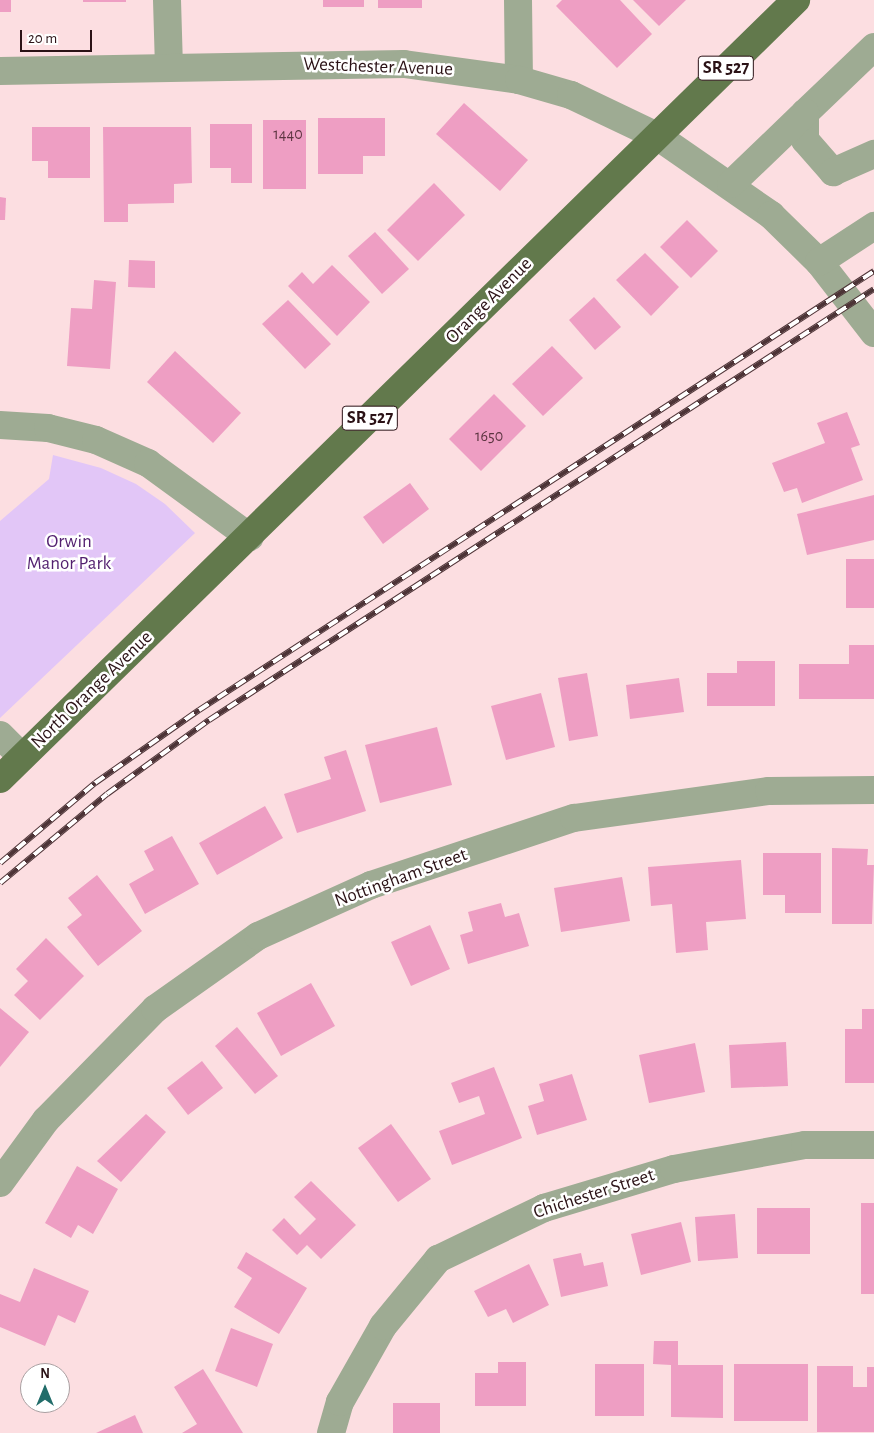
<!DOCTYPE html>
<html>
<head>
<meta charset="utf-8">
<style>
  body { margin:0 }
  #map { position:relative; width:874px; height:1433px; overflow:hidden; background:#fcdee1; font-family:"Alegreya Sans",sans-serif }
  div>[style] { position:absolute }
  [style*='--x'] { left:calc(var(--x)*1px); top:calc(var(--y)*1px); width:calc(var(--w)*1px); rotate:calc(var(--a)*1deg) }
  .green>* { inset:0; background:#e2c6f7 }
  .building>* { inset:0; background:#ee9ec3 }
  .minor>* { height:28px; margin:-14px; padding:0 14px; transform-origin:14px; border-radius:14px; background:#9eab93 }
  .major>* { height:28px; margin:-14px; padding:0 14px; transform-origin:14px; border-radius:14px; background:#62794c }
  .rail>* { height:5.5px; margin-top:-2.75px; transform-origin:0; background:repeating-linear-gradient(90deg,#fff 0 11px,#4d3437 0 22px); box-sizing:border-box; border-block:1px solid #4d3437 }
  span { translate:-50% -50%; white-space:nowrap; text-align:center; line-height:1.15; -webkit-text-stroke:5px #fff; paint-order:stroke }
  .number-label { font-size:16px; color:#5c3541 }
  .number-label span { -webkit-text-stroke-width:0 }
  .shield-label span { padding:1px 4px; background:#fff; border:1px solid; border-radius:4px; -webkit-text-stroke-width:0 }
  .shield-label { font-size:18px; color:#2b1216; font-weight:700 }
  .street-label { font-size:19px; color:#2b1216 }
  .park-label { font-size:19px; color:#521f6f }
  .north { position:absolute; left:20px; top:1363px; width:50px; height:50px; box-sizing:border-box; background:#fff; border:1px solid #aaa0a2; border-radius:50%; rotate:0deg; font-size:14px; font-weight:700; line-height:20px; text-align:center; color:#2b1216 }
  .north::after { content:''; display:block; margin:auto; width:18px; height:22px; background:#226d6a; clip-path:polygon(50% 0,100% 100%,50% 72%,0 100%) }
  .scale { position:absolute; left:20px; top:30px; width:72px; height:22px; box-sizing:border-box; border:2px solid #2b1216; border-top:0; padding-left:6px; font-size:15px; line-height:18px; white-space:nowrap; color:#2b1216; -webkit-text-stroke:4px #fff; paint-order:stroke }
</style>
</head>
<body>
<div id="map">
  <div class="green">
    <div style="clip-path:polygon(53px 455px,101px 468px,136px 484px,165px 504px,195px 533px,0 718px,0 521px,49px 479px)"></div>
  </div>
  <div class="building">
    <div style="clip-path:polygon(0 0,11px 0,11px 12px,0 12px)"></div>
    <div style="clip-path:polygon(83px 0,126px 0,126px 2px,83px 2px)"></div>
    <div style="clip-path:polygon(323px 0,364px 0,364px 7px,323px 7px)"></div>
    <div style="clip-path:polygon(378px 0,422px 0,422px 8px,378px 8px)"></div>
    <div style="clip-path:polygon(562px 0,620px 0,652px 34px,617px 68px,556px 6px)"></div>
    <div style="clip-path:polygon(633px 0,686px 0,659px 26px)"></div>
    <div style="clip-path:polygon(464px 103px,528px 160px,500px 191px,436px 134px)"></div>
    <div style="clip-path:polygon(318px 118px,385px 118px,385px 156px,363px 156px,363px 174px,318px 174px)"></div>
    <div style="clip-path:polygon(263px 120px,306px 120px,306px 189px,263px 189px)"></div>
    <div style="clip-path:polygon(210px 124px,252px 124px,252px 183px,231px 183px,231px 168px,210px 168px)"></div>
    <div style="clip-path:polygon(32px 127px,90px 127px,90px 178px,48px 178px,48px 161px,32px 161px)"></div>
    <div style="clip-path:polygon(103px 127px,191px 127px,192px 183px,174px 184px,174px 203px,128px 204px,128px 222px,104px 222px)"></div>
    <div style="clip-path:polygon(434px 183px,465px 215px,418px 261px,387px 230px)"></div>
    <div style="clip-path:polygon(0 197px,6px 198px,5px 220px,0 220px)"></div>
    <div style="clip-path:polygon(687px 220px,718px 251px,691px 278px,660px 247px)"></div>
    <div style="clip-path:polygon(375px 232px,409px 269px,382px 294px,348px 256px)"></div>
    <div style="clip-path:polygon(645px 253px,679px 287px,651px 316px,616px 280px)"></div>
    <div style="clip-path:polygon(129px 260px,155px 261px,155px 288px,128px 287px)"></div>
    <div style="clip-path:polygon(332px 265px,370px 302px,337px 336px,288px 286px,302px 272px,313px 284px)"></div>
    <div style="clip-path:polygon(94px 280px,116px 282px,110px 369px,67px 366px,71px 308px,92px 309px)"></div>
    <div style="clip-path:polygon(594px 297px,621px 327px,595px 350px,569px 320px)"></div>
    <div style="clip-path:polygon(288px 300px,331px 344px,305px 369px,262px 324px)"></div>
    <div style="clip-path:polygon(552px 346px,583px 378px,543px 416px,512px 384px)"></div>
    <div style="clip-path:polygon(175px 351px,241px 413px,213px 443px,147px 382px)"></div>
    <div style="clip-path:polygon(494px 394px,526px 426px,481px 471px,449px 439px)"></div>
    <div style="clip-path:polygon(847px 412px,860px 445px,851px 448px,863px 480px,802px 503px,797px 488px,784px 492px,772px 463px,825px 443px,817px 423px)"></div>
    <div style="clip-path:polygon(410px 483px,429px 509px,383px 544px,363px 517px)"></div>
    <div style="clip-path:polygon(874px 495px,874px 540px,807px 555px,797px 514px)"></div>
    <div style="clip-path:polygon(846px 559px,874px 559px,874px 608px,846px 608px)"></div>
    <div style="clip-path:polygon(849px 645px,874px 645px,874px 699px,799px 699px,799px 664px,849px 664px)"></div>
    <div style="clip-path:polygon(737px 661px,775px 661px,775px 706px,707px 706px,707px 673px,737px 673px)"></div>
    <div style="clip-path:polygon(587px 673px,598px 736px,569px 741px,558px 678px)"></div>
    <div style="clip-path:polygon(679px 678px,684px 712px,630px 719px,626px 685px)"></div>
    <div style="clip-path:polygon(541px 693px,555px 747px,506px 760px,491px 706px)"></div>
    <div style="clip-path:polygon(437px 727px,452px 785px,380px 803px,365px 745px)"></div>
    <div style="clip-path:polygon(346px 750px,366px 811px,297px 833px,284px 794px,331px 779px,324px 757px)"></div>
    <div style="clip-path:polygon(265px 806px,283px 838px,217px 875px,199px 843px)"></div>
    <div style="clip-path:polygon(172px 836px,199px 884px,145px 914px,129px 884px,154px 870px,144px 851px)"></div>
    <div style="clip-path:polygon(832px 848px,868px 849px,867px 865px,874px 865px,872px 924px,832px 924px)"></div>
    <div style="clip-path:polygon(763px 853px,821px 853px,821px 913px,785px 913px,785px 895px,763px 895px)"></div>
    <div style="clip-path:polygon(741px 860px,746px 919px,706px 922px,708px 950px,676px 953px,672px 904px,651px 906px,648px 867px)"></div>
    <div style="clip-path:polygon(97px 875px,142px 931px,98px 966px,67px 927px,82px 915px,68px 898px)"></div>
    <div style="clip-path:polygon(622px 877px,630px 921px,561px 932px,554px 888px)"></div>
    <div style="clip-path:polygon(501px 903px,505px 917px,519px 913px,529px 946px,468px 964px,460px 935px,473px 931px,468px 912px)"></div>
    <div style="clip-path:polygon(430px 925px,450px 969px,411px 986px,391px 942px)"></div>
    <div style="clip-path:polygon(46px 938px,84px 976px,40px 1020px,14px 995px,28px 981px,16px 969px)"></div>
    <div style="clip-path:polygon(311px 983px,335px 1026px,281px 1056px,257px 1013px)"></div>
    <div style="clip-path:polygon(0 1008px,29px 1032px,0 1067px)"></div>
    <div style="clip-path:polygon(862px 1009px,874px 1009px,874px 1083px,845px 1083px,845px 1029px,862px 1029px)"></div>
    <div style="clip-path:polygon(237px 1027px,278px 1076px,255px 1094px,215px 1046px)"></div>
    <div style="clip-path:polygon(786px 1042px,788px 1086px,731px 1088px,729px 1045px)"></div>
    <div style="clip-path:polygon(695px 1043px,705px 1092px,649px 1103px,639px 1055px)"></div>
    <div style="clip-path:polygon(202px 1061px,223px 1088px,188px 1115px,167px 1088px)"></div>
    <div style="clip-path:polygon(494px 1067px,522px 1138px,452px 1165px,439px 1131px,485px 1114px,479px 1096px,459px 1103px,451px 1083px)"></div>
    <div style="clip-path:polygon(572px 1074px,587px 1120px,537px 1135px,528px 1106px,544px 1101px,539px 1084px)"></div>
    <div style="clip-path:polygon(146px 1114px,166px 1132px,121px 1182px,97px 1161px)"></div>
    <div style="clip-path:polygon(391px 1124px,431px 1179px,398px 1202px,358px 1148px)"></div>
    <div style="clip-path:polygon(77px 1166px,118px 1189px,93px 1234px,78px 1225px,71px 1238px,45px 1223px)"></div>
    <div style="clip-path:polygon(311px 1181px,356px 1225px,321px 1259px,307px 1245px,297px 1255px,272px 1230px,284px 1218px,300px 1235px,316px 1219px,294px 1197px)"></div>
    <div style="clip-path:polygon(861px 1203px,874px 1203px,874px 1294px,861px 1294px)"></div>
    <div style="clip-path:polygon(757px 1208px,810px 1208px,810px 1254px,757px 1254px)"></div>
    <div style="clip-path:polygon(735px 1214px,738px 1258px,698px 1261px,695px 1217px)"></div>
    <div style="clip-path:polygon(681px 1222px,691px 1262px,641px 1275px,631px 1234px)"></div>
    <div style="clip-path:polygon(246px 1252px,307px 1288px,279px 1334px,234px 1307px,252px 1278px,237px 1268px)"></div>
    <div style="clip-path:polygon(581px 1253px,584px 1266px,603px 1262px,608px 1286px,561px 1297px,553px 1259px)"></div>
    <div style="clip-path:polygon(529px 1264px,549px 1305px,513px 1323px,506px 1309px,488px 1317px,474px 1291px)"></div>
    <div style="clip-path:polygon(34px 1268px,89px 1291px,75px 1323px,58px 1315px,45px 1346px,0 1327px,0 1294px,20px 1302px)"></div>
    <div style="clip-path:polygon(231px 1328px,273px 1344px,257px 1387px,215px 1371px)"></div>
    <div style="clip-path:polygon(654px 1341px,678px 1341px,678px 1365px,723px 1365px,723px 1418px,671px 1417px,671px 1365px,653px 1364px)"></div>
    <div style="clip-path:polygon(498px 1362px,526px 1362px,526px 1406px,475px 1406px,475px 1373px,498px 1373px)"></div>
    <div style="clip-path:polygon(595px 1364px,644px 1364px,644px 1416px,595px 1416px)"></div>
    <div style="clip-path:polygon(734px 1364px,808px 1364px,808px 1421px,734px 1421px)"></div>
    <div style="clip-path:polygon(817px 1366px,853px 1366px,853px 1387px,867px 1387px,867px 1367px,874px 1367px,874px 1432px,817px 1432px)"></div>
    <div style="clip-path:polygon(203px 1369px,243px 1433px,182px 1433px,197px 1424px,174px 1387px)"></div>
    <div style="clip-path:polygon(393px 1403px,440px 1403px,440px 1433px,393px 1433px)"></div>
    <div style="clip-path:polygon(135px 1415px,143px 1433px,96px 1433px)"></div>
  </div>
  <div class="minor">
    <div style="--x:167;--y:0;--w:66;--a:88.3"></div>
    <div style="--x:518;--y:0;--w:80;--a:89.3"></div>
    <div style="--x:874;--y:47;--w:95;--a:136.3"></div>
    <div style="--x:805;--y:113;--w:27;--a:90"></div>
    <div style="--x:805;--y:140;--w:43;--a:48.8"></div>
    <div style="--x:833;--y:172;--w:45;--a:-23.7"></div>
    <div style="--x:0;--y:71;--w:404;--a:-1"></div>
    <div style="--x:404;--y:64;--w:116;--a:7.9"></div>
    <div style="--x:519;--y:80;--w:54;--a:16.1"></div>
    <div style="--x:571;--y:95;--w:95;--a:25.5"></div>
    <div style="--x:657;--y:136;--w:139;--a:34.7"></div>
    <div style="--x:771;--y:215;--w:67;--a:44.4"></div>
    <div style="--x:819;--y:262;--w:90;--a:52.2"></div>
    <div style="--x:731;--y:184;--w:103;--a:-43.8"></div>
    <div style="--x:819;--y:262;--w:66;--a:-33.2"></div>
    <div style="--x:0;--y:425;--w:48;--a:3.6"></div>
    <div style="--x:48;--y:428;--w:49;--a:14"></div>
    <div style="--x:96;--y:440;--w:57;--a:23.9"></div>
    <div style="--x:148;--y:463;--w:126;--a:36"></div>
    <div style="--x:0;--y:735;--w:31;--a:45"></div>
    <div style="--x:0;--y:1183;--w:78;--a:-53.9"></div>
    <div style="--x:46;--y:1120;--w:156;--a:-45.5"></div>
    <div style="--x:155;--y:1009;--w:126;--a:-35.3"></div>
    <div style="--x:258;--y:936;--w:124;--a:-24.3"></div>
    <div style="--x:371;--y:885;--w:214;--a:-18.3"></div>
    <div style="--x:574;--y:818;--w:197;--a:-7.9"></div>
    <div style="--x:769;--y:791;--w:105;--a:-0.5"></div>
    <div style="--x:331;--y:1433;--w:32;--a:-74"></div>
    <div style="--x:340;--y:1402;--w:87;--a:-60.5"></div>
    <div style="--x:383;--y:1326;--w:87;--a:-50.6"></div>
    <div style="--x:438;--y:1259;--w:118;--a:-25.7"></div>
    <div style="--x:544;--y:1208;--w:136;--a:-16.7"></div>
    <div style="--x:674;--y:1169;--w:133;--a:-10.4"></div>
    <div style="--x:805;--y:1145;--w:69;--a:0"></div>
  </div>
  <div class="major">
    <div style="--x:0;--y:779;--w:1114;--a:-44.38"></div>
  </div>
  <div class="rail">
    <div style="--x:0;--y:863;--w:124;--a:-40.1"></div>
    <div style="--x:95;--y:783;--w:127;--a:-35.1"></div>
    <div style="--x:199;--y:710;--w:805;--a:-33.04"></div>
    <div style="--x:0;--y:883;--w:139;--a:-39.8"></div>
    <div style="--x:107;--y:794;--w:126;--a:-36"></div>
    <div style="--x:209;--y:720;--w:792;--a:-32.95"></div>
  </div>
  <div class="number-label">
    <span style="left:288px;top:134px">1440</span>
    <span style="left:489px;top:436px">1650</span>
  </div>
  <div class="shield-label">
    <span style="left:726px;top:68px">SR 527</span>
    <span style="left:370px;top:418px">SR 527</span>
  </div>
  <div class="street-label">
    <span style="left:378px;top:67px;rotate:2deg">Westchester Avenue</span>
    <span style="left:489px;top:301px;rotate:-45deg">Orange Avenue</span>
    <span style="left:92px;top:690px;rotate:-44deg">North Orange Avenue</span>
    <span style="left:401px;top:878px;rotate:-20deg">Nottingham Street</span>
    <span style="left:594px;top:1194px;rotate:-18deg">Chichester Street</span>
  </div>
  <div class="park-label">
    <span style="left:69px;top:553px">Orwin<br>Manor Park</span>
  </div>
  <div class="north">N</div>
  <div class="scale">20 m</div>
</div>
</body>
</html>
